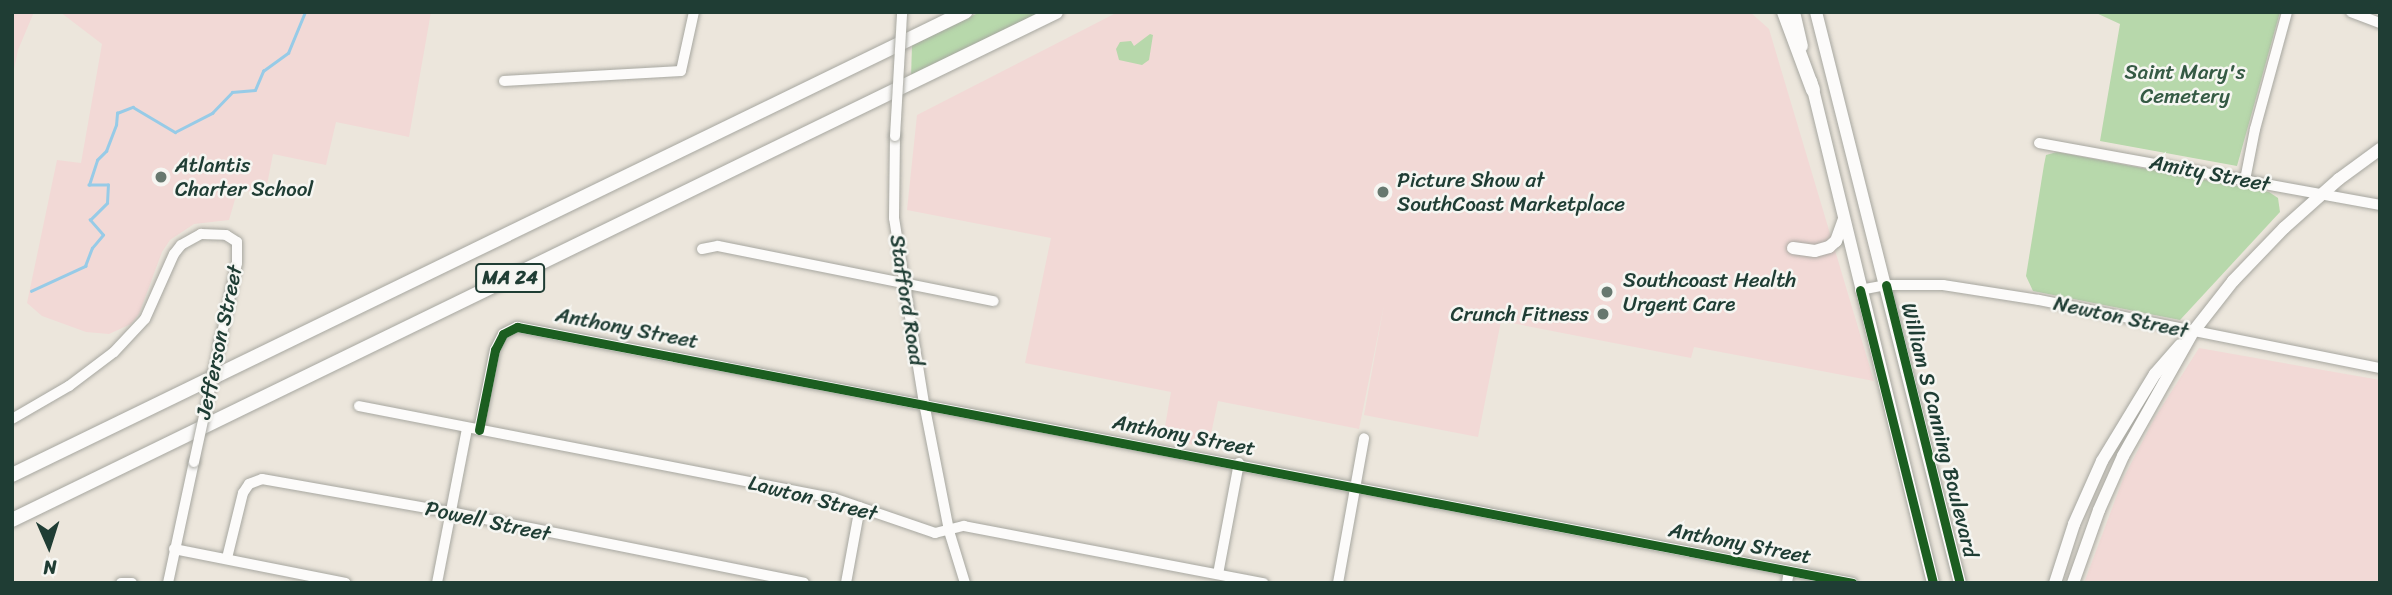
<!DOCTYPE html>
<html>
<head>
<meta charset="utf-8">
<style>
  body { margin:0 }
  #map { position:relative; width:2392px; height:595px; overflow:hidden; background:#ece6dc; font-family:Sriracha,sans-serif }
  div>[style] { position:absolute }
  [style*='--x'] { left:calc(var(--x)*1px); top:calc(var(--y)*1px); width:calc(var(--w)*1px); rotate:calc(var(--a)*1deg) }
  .built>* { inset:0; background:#f2d9d6 }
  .green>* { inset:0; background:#b7d8ab }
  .stream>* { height:2.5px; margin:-1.25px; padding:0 1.25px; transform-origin:1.25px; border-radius:1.25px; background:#97cbe7 }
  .roads { filter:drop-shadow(0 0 2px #a7a7a0) drop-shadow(0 0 2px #a7a7a0) }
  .minor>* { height:10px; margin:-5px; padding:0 5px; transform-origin:5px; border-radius:5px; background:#fcfbfa }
  .major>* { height:12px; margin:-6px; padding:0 6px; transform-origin:6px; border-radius:6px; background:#fcfbfa }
  .highway>* { height:14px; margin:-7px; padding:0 7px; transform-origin:7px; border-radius:7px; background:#fcfbfa }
  .bridges { filter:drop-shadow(0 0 2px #a7a7a0) drop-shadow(0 0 2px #a7a7a0) }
  .minor-bridge>* { height:10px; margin:-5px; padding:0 5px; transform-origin:5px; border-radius:5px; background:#fcfbfa }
  .cycleway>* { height:9px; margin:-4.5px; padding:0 4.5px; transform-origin:4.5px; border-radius:4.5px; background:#1b5e20 }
  .dots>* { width:19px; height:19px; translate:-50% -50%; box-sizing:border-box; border:4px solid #f6f6f2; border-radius:50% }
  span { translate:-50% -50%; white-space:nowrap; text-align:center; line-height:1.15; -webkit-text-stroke:5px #f6f6f2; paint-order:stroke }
  .shield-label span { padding:2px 5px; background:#f6f6f2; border:2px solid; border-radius:5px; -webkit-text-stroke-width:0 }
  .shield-label { font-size:19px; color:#1f3d34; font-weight:700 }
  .park-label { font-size:21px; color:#355a44 }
  .poi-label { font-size:21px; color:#1f3d34 }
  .left { translate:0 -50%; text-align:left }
  .right { translate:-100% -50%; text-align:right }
  .street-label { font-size:21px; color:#1f3d34 }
  .frame { position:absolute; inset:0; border:14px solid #1f3d34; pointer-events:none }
  .north { position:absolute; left:14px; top:511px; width:70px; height:70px; -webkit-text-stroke:5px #f6f6f2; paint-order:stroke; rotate:177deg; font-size:19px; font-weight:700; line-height:28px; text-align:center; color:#1f3d34 }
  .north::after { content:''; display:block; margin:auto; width:24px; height:32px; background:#1f3d34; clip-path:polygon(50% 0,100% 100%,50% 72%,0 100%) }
</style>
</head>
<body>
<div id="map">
  <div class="built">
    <div style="clip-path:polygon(12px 12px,34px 12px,18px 50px,12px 79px)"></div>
    <div style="clip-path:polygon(60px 12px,431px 12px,409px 137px,336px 122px,326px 165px,273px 154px,265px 195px,238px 189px,229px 220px,194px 224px,170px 240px,162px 252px,139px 314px,131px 324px,109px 334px,86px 332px,42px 316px,27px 303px,57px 160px,81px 163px,102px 44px)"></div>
    <div style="clip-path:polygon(1118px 12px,1750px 12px,1769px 29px,1874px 381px,1694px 347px,1691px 358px,1501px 321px,1478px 437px,1364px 415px,1384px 305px,1359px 429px,1218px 401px,1208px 448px,1163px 438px,1171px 392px,1025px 363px,1051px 238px,907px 210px,917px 115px)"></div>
    <div style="clip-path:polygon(2199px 348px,2380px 380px,2380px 583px,2084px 583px,2123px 479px,2154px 419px)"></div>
  </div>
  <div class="green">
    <div style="clip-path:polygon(980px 12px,1041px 12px,911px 77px,912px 45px)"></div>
    <div style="clip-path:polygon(2094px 12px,2280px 12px,2237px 166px,2100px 141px,2120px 24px)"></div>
    <div style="clip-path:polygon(1150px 34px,1153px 35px,1149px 60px,1142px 65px,1119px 60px,1116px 49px,1120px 42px,1131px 41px,1134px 46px)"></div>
    <div style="clip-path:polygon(2057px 152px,2269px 192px,2278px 198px,2280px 212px,2180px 320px,2033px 291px,2026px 276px,2044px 165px,2046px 155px)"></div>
  </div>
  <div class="stream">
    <div style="--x:31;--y:291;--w:60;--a:-24.8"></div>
    <div style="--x:85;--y:266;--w:19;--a:-69"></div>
    <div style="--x:92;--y:248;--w:17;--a:-50"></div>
    <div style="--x:103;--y:235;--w:20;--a:-131"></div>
    <div style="--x:90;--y:220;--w:24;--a:-45"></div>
    <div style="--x:107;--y:203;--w:18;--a:-87"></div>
    <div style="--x:108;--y:185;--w:19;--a:180"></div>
    <div style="--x:89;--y:185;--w:26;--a:-72"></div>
    <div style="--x:97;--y:160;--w:13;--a:-45"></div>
    <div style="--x:106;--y:151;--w:28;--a:-69"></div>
    <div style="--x:116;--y:125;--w:12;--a:-85"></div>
    <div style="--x:117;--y:113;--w:17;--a:-21"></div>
    <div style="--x:133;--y:107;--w:49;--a:30.8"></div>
    <div style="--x:175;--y:132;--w:42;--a:-27.2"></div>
    <div style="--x:212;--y:113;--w:29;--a:-46"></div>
    <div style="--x:232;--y:92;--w:23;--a:-5"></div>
    <div style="--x:255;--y:90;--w:21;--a:-67"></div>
    <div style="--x:263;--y:71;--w:31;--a:-36"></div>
    <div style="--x:288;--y:53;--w:44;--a:-67.5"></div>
  </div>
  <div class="roads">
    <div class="minor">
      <div style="--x:2351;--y:12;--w:31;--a:21"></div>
      <div style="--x:504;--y:81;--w:177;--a:-3.2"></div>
      <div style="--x:681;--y:71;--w:60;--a:-77.6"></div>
      <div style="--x:895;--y:136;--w:82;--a:90.7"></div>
      <div style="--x:894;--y:218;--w:187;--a:80.8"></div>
      <div style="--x:924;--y:403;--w:130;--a:78.9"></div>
      <div style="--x:949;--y:531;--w:54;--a:72.9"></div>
      <div style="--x:2039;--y:143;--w:347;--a:10.3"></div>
      <div style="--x:2245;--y:180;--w:52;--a:-78.9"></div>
      <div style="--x:2255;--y:129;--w:121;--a:-74.7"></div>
      <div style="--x:702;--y:249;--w:16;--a:-11"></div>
      <div style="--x:718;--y:246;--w:281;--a:11.3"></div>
      <div style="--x:1860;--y:290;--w:26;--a:-11"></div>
      <div style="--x:1886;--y:285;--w:57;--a:0"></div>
      <div style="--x:1943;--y:285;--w:97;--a:8.9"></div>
      <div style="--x:2039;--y:300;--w:348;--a:11.3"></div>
      <div style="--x:359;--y:406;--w:483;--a:11"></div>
      <div style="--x:833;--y:498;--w:108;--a:18.9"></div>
      <div style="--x:935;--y:533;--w:30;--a:-14"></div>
      <div style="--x:964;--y:526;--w:305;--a:10.8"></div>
      <div style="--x:12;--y:419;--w:66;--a:-30.1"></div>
      <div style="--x:69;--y:386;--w:56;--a:-37.1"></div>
      <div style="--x:114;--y:352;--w:45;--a:-46.8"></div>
      <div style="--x:145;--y:319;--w:71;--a:-66"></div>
      <div style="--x:174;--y:254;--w:11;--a:-52"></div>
      <div style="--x:181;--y:245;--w:23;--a:-29"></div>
      <div style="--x:201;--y:234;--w:25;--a:2"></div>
      <div style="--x:226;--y:235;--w:13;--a:32"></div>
      <div style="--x:237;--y:242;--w:21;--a:90"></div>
      <div style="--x:237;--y:263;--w:82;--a:102"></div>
      <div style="--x:479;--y:430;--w:82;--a:-78.7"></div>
      <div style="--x:495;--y:350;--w:18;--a:-63"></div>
      <div style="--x:503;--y:334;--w:16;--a:-27"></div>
      <div style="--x:517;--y:327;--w:1360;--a:10.85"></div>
      <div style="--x:174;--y:549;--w:175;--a:11.2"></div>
      <div style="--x:227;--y:558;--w:67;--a:-76.2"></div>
      <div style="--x:243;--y:493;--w:11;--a:-56"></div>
      <div style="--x:249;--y:484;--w:14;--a:-21"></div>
      <div style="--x:262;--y:479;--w:191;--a:10"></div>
      <div style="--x:450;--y:512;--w:361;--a:11.3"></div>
      <div style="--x:1218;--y:574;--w:113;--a:-79.3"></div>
      <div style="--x:121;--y:583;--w:11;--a:0"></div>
      <div style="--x:168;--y:583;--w:124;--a:-77.9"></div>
      <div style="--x:437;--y:583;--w:158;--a:-79"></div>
      <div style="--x:846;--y:583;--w:77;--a:-79.6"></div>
      <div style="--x:1338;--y:583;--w:147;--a:-79.8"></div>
      <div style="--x:1787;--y:583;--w:12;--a:-81"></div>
    </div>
    <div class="major">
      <div style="--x:1794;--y:12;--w:35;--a:77"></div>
      <div style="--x:1816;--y:12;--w:589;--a:75.85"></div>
      <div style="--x:1811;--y:81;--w:517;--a:76.34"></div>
      <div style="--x:1793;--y:248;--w:22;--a:8"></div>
      <div style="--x:1815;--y:251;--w:15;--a:-16"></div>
      <div style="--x:1829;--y:247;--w:9;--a:-41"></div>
      <div style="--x:1836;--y:241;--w:23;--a:-70"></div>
      <div style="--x:2055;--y:583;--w:62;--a:-72.1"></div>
      <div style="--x:2074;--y:524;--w:69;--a:-66"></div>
      <div style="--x:2102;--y:461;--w:102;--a:-58.7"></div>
      <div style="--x:2155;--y:374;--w:38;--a:-49"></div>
      <div style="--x:2073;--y:583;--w:77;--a:-70.4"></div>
      <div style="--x:2099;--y:510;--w:59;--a:-66"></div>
      <div style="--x:2123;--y:456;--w:142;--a:-60.6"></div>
      <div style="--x:2193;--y:332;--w:65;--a:-51.9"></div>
      <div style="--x:2233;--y:281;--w:74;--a:-46.1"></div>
      <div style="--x:2284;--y:228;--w:74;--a:-41.7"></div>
      <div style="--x:2339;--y:179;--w:51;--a:-36.2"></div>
    </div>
    <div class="highway">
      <div style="--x:1784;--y:12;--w:83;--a:69.6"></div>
      <div style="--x:12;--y:475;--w:1060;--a:-25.91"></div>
      <div style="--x:12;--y:520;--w:1161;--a:-25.95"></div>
    </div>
  </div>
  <div class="bridges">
    <div class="minor-bridge">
      <div style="--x:895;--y:136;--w:123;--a:-86.7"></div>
      <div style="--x:194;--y:462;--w:122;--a:-77.7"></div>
    </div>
  </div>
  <div class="cycleway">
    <div style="--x:1886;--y:285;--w:307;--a:76.1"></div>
    <div style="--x:1860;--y:290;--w:302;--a:76"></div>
    <div style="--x:479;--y:430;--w:82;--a:-78.7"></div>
    <div style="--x:495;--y:350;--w:18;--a:-63"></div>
    <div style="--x:503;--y:334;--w:16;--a:-27"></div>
    <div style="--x:517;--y:327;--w:1360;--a:10.85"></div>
  </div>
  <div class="dots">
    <div style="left:161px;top:177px;background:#67786f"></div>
    <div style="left:1383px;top:192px;background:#67786f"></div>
    <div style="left:1607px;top:292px;background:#67786f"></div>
    <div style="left:1603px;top:314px;background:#67786f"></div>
  </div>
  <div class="shield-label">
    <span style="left:510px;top:278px">MA 24</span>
  </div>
  <div class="park-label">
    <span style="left:2185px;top:84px">Saint Mary's<br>Cemetery</span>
  </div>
  <div class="poi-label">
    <span class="left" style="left:175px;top:177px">Atlantis<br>Charter School</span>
    <span class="left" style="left:1397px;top:192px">Picture Show at<br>SouthCoast Marketplace</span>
    <span class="left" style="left:1623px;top:292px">Southcoast Health<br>Urgent Care</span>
    <span class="right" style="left:1589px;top:314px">Crunch Fitness</span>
  </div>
  <div class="street-label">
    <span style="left:2210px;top:173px;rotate:11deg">Amity Street</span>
    <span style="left:907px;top:300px;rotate:81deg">Stafford Road</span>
    <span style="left:2121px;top:317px;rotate:12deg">Newton Street</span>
    <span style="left:627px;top:328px;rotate:11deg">Anthony Street</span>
    <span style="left:219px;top:342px;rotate:-78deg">Jefferson Street</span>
    <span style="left:1940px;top:430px;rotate:76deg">William S Canning Boulevard</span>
    <span style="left:1184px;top:435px;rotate:11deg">Anthony Street</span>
    <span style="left:813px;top:498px;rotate:14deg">Lawton Street</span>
    <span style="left:488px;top:521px;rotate:12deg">Powell Street</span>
    <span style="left:1740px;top:543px;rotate:11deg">Anthony Street</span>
  </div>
  <div class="frame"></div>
  <div class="north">N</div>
</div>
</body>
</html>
